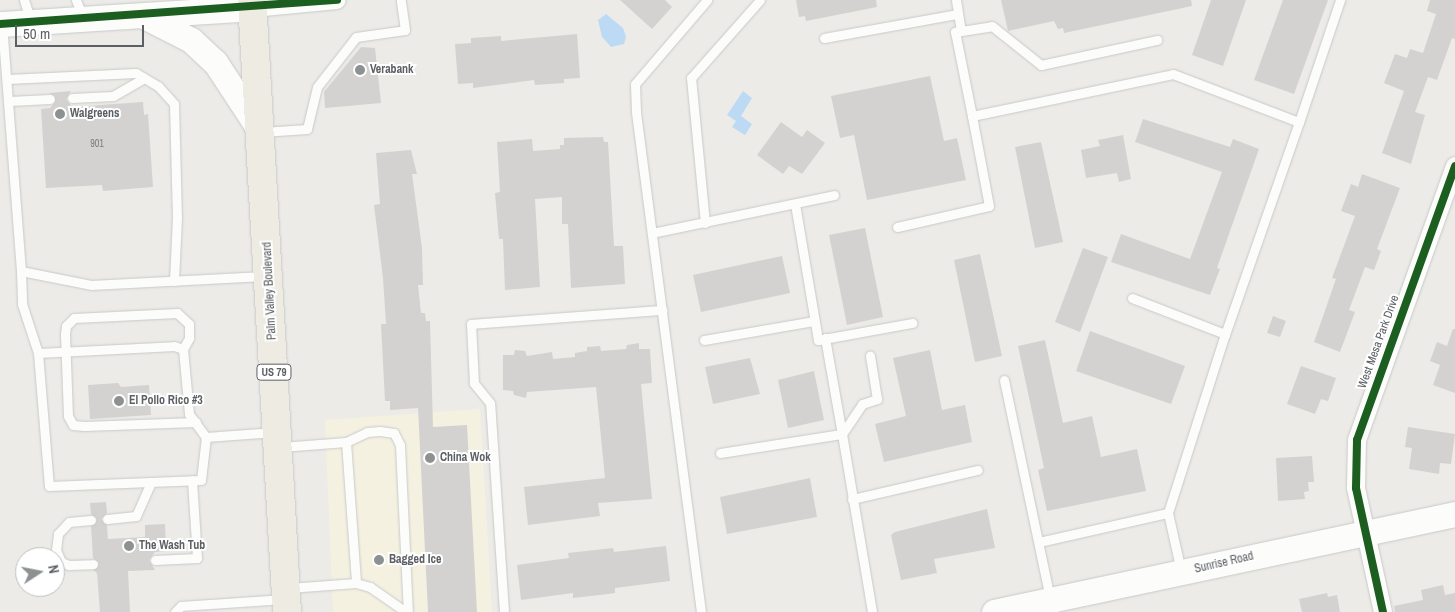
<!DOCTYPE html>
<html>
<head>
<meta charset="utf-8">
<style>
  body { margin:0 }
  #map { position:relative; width:1455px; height:612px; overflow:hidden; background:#ecebe7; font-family:"Archivo Narrow",sans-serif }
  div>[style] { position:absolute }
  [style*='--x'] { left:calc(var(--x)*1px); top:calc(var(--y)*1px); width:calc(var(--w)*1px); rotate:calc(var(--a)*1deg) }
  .commercial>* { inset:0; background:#f5f1e1 }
  .water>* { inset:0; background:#bddaf4 }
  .building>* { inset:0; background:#d3d2d0 }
  .roads { filter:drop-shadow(0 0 1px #c8c9c9) drop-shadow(0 0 1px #c8c9c9) }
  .lane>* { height:9px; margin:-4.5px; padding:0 4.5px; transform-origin:4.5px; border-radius:4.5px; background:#fcfcfb }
  .street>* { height:18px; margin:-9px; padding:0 9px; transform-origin:9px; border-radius:9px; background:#fcfcfb }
  .secondary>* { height:25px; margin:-12.5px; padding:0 12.5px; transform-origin:12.5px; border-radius:12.5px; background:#fcfcfb }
  .highway>* { height:28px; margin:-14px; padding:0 14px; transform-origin:14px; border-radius:14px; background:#eeece2 }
  .cycleway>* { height:8px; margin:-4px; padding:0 4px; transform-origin:4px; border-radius:4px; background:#1b5e20 }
  .dots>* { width:14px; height:14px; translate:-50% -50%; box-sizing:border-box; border:2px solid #fff; border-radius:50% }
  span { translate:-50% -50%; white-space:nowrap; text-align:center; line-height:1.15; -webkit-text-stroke:4px #fff; paint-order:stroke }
  .number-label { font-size:10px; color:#7b7e80 }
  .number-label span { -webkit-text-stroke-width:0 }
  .shield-label span { padding:1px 4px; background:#fff; border:1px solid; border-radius:4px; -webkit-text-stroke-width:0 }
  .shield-label { font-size:11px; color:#5c6064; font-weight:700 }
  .poi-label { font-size:12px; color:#5c6064; font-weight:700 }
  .left { translate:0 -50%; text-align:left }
  .street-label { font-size:12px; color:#5c6064 }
  .north { position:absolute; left:15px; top:547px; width:50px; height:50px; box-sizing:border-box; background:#fff; border:1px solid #bebfc1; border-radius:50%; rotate:79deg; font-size:14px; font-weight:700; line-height:20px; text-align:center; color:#5c6064 }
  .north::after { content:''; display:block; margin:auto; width:18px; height:22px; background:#8e9192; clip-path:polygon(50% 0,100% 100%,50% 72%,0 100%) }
  .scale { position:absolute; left:15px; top:25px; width:129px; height:22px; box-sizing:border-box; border:2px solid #5c6064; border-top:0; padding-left:6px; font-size:15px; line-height:18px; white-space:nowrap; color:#5c6064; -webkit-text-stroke:4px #fff; paint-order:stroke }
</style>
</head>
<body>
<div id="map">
  <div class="commercial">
    <div style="clip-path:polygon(480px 409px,492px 612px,333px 612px,325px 420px)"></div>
  </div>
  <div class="water">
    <div style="clip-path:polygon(606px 14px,623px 28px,626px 37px,624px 44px,611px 47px,602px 37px,598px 20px)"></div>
    <div style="clip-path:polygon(743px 91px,752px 98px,741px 116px,752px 124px,745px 135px,732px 127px,736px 121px,727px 115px)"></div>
  </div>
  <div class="building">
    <div style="clip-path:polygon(620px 0,665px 0,672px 7px,652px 29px)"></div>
    <div style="clip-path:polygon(796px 0,876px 0,877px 7px,806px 21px,805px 16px,799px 17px)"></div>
    <div style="clip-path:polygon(1001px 0,1191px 0,1192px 6px,1064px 33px,1063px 28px,1058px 29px,1054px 21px,1008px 31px)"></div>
    <div style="clip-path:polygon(1211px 0,1246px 0,1223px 66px,1192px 55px)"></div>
    <div style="clip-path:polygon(1283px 0,1328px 0,1294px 94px,1254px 80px)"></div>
    <div style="clip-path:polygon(1430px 0,1455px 0,1455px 39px,1452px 38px,1437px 80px,1428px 77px,1415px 112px,1425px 115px,1411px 164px,1382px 153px,1404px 91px,1384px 83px,1395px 54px,1407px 58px,1410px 49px,1423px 53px,1436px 14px,1427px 11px)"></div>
    <div style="clip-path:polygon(577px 34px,580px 78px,564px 79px,564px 83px,535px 85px,534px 80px,473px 88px,473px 83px,458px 84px,455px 44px,471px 43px,471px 38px,501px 36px,501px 41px)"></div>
    <div style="clip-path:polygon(361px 47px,375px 48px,381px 103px,325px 108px,324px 92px)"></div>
    <div style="clip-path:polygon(930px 76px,944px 141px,957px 138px,966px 180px,867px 200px,854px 135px,840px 138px,831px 96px)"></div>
    <div style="clip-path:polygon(71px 91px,66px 99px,72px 107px,143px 102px,144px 115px,148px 114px,153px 187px,103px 191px,102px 185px,46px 188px,41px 109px,50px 108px,55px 102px,55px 96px,49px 93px)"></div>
    <div style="clip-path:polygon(1143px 119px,1230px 147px,1233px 139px,1259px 149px,1217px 268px,1220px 269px,1210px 295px,1111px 262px,1121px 234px,1190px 259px,1222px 172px,1135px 142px)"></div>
    <div style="clip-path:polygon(781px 122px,802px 137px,807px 130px,825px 143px,802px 174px,789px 166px,783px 174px,757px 155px)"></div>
    <div style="clip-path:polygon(1123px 135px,1131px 179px,1119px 182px,1117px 173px,1086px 178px,1081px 150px,1100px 146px,1098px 140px)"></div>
    <div style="clip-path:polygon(603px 137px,604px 142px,608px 142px,614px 246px,623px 246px,625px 284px,571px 288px,568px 224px,562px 224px,562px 197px,535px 199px,540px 287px,505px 290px,503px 239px,499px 239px,495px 193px,500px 192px,497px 142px,532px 139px,533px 151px,560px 149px,560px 145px,564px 145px,564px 138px)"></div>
    <div style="clip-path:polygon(1041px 142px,1063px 242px,1035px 248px,1015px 147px)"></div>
    <div style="clip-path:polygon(411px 150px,417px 174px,412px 174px,422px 248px,423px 285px,418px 285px,421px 313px,425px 313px,426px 321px,430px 321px,433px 427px,467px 425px,477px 612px,428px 612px,418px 408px,390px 410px,390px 401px,385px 401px,381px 324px,386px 324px,383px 278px,374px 205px,380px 204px,376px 153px)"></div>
    <div style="clip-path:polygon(1362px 174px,1400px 188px,1377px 249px,1381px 251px,1374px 270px,1365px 267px,1349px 310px,1355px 312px,1340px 352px,1314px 342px,1336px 279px,1332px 278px,1355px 216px,1341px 211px,1351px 184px,1358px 187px)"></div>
    <div style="clip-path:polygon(865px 228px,883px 317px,847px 325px,829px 235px)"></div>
    <div style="clip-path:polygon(1083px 248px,1108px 257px,1080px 332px,1055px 322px)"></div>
    <div style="clip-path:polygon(980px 254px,1002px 356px,975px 362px,954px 260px)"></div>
    <div style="clip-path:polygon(782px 256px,790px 293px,701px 312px,693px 275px)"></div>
    <div style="clip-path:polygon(1273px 316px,1286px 321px,1280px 337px,1267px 333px)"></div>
    <div style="clip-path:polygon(1453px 329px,1455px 329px,1455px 393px,1433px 385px,1440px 365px,1430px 361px,1437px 342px,1447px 346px)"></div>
    <div style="clip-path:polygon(1090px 331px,1185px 366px,1171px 404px,1076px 371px)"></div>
    <div style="clip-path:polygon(1045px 340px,1063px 423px,1092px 416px,1101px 457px,1137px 449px,1146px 491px,1047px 511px,1038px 470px,1044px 468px,1018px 346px)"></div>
    <div style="clip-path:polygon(639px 343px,639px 349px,650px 349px,652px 383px,641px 384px,652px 499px,598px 503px,600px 516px,528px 525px,524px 487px,605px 478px,596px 387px,527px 392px,526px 398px,514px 395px,513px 391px,503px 390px,503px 355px,514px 355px,515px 350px,525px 351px,527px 356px,552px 352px,553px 359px,575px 357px,575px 353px,587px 351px,587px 347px,600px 346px,601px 351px,626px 349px,627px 345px)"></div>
    <div style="clip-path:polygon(930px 350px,942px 410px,965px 405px,972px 442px,884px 462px,875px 424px,906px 416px,893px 358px)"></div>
    <div style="clip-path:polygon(750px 358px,760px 394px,713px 404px,705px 367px)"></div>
    <div style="clip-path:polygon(1301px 366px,1336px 378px,1328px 401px,1321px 399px,1315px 414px,1287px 404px)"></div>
    <div style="clip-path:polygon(814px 371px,824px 420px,788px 428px,778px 380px)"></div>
    <div style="clip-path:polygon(118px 383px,121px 387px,149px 385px,151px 415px,90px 419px,88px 385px)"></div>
    <div style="clip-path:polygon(1408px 427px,1455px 434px,1451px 464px,1440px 463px,1439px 474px,1409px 469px,1412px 448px,1405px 447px)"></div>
    <div style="clip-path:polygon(1312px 456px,1314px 482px,1308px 482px,1309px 491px,1304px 492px,1305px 499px,1278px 501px,1276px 458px)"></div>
    <div style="clip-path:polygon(810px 478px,817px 517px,727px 534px,720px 497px)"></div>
    <div style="clip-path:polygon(106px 502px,107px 513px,101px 519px,107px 525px,108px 539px,145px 537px,145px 525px,165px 524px,166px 551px,155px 552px,149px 560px,155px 570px,128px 571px,130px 612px,100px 612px,97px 573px,93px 570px,99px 563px,93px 558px,91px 526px,97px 520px,91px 514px,90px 503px)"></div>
    <div style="clip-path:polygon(987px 509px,995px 548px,934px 559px,937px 573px,901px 580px,891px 535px,895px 532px)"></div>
    <div style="clip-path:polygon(666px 546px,670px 581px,615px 588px,615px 593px,608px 594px,573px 598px,573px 593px,521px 600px,517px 565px,569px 558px,568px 553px,613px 548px,614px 552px)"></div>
    <div style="clip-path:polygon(1443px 585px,1445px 595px,1455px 593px,1455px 612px,1395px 612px,1394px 606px,1423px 600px,1421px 590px)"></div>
    <div style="clip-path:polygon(1327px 593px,1328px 597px,1337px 595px,1340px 612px,1302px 612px,1299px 599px)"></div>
  </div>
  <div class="roads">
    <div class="lane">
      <div style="--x:24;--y:0;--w:22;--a:72"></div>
      <div style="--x:76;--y:0;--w:17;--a:69"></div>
      <div style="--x:956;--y:0;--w:31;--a:81"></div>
      <div style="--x:2;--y:24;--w:248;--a:85.6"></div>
      <div style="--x:21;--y:271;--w:71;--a:11.3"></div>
      <div style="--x:91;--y:285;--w:173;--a:-3"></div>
      <div style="--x:824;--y:38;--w:136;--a:-10.2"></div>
      <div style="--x:7;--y:79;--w:129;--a:-2.7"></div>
      <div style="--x:136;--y:73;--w:26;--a:31"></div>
      <div style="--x:158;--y:86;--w:24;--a:48"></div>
      <div style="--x:174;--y:104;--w:113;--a:88.5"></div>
      <div style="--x:177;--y:217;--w:64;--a:92.7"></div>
      <div style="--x:72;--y:98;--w:41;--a:-2.8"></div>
      <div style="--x:113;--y:96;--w:36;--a:-30"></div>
      <div style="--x:9;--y:101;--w:41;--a:-2.8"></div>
      <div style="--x:972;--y:116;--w:86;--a:-101.4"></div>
      <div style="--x:955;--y:32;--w:37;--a:-9"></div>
      <div style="--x:992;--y:26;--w:63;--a:38.5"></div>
      <div style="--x:1041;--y:65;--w:119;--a:-12.2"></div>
      <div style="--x:1299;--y:122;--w:129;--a:-71.4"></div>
      <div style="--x:262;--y:132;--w:45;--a:-3.8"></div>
      <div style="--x:307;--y:129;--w:43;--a:-76.6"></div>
      <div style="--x:317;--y:87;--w:63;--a:-52"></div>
      <div style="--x:356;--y:37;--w:49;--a:-8.1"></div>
      <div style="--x:405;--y:30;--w:30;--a:-98"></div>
      <div style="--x:795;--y:204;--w:138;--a:80.4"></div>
      <div style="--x:818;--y:340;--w:96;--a:-10.3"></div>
      <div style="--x:705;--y:223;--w:146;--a:-95.5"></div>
      <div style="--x:691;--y:78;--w:104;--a:-48.5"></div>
      <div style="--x:897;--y:227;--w:94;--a:-12.9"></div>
      <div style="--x:989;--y:206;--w:92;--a:-100.7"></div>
      <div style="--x:972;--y:116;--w:205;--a:-11.8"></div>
      <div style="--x:1173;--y:74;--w:135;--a:20.9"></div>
      <div style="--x:1299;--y:122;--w:225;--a:109.2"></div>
      <div style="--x:652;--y:233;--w:186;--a:-11.8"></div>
      <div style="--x:21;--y:271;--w:33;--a:88"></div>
      <div style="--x:22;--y:304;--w:52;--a:71.9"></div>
      <div style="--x:38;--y:353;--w:133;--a:85.3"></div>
      <div style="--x:49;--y:486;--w:152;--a:-2.3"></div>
      <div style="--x:201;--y:480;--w:43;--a:-83.4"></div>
      <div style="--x:206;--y:437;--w:69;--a:-4.1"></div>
      <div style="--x:1132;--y:298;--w:100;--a:21.2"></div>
      <div style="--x:1225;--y:334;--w:188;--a:107.7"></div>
      <div style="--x:825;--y:338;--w:97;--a:80"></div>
      <div style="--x:704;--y:340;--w:112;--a:-9.8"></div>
      <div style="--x:183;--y:349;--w:13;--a:-61"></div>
      <div style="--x:189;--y:338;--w:14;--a:-90"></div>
      <div style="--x:189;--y:324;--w:16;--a:-137"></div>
      <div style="--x:177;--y:313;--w:103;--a:177.2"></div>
      <div style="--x:74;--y:318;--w:11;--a:135"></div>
      <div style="--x:66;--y:326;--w:8;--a:97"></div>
      <div style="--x:65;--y:334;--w:82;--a:87.9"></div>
      <div style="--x:68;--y:416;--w:10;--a:61"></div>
      <div style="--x:73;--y:425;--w:11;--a:5"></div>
      <div style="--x:84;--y:426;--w:112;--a:-2"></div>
      <div style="--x:38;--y:353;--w:136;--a:-2.9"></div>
      <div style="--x:174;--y:346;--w:9;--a:18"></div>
      <div style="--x:183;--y:349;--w:65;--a:84.7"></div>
      <div style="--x:189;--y:414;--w:29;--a:54"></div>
      <div style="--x:1004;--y:380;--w:223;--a:78.1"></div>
      <div style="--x:842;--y:434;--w:36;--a:-56"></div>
      <div style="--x:862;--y:404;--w:16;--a:-18"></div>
      <div style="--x:877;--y:399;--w:44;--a:-99.2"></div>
      <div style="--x:346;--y:442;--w:23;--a:-25"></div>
      <div style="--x:367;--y:432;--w:13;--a:-4"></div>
      <div style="--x:380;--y:431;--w:14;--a:8"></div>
      <div style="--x:394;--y:433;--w:13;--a:63"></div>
      <div style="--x:400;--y:445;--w:167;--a:87.3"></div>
      <div style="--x:281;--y:447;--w:65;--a:-4.4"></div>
      <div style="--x:346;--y:442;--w:141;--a:85.9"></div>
      <div style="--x:720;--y:453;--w:123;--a:-8.9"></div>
      <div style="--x:842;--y:434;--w:181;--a:80.4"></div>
      <div style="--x:852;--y:499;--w:129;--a:-13"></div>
      <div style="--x:107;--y:519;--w:29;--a:-6"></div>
      <div style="--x:136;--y:516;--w:37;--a:-66"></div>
      <div style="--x:91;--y:520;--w:22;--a:175"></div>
      <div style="--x:69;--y:522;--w:16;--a:133"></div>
      <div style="--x:58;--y:534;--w:16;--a:97"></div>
      <div style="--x:56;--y:550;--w:13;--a:67"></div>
      <div style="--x:61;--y:562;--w:9;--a:21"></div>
      <div style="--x:69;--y:565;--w:24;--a:-2"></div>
      <div style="--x:1039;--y:542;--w:132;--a:-12.7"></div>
      <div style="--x:1168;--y:513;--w:59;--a:77.4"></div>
      <div style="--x:155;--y:560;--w:42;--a:-2.7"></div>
      <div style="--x:197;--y:558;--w:78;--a:-93.7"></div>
      <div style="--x:289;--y:588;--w:67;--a:-4.3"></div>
      <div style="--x:356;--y:583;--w:15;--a:16"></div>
      <div style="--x:370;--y:587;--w:44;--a:34.8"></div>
      <div style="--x:175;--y:612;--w:8;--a:-45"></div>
      <div style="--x:181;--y:606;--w:103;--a:-3.9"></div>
      <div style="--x:504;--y:612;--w:209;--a:-93.8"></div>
      <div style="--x:490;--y:403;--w:26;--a:-129"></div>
      <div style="--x:474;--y:383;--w:59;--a:-92.9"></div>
      <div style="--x:471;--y:324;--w:192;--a:-4.2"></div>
      <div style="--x:701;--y:612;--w:504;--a:-97.41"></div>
      <div style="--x:636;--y:112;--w:28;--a:-92"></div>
      <div style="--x:635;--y:84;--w:111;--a:-49.4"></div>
    </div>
    <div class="street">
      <div style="--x:253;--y:8;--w:84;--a:-5.4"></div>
      <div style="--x:1383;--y:612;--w:127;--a:-102.3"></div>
      <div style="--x:1356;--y:488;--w:48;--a:-88.8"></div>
      <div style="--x:1357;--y:440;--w:291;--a:-70.3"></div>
    </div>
    <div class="secondary">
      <div style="--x:144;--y:16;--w:53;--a:27.1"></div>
      <div style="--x:191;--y:40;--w:33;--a:43"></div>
      <div style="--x:215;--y:62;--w:84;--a:56.7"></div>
      <div style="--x:0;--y:24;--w:254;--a:-3.6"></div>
      <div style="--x:994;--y:612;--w:471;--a:-12"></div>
    </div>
    <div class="highway">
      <div style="--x:252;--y:0;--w:613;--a:86.73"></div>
    </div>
  </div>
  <div class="cycleway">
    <div style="--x:0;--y:24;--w:338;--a:-4.1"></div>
    <div style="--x:1383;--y:612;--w:127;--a:-102.3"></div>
    <div style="--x:1356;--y:488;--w:48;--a:-88.8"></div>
    <div style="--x:1357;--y:440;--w:291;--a:-70.3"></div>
  </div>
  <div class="dots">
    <div style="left:360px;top:70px;background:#8e9192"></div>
    <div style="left:60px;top:114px;background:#8e9192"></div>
    <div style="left:119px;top:401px;background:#8e9192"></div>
    <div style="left:430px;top:458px;background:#8e9192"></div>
    <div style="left:129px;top:546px;background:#8e9192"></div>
    <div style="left:379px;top:560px;background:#8e9192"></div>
  </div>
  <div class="number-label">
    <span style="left:97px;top:144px">901</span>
  </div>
  <div class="shield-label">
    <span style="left:274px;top:372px">US 79</span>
  </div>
  <div class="poi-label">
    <span class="left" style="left:370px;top:70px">Verabank</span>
    <span class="left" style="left:70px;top:114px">Walgreens</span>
    <span class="left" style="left:129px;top:401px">El Pollo Rico #3</span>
    <span class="left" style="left:440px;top:458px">China Wok</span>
    <span class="left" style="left:139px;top:546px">The Wash Tub</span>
    <span class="left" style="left:389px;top:560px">Bagged Ice</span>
  </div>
  <div class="street-label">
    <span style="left:270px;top:291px;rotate:-93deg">Palm Valley Boulevard</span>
    <span style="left:1379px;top:342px;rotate:-70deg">West Mesa Park Drive</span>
    <span style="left:1224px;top:563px;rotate:-13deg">Sunrise Road</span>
  </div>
  <div class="north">N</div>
  <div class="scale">50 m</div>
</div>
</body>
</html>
